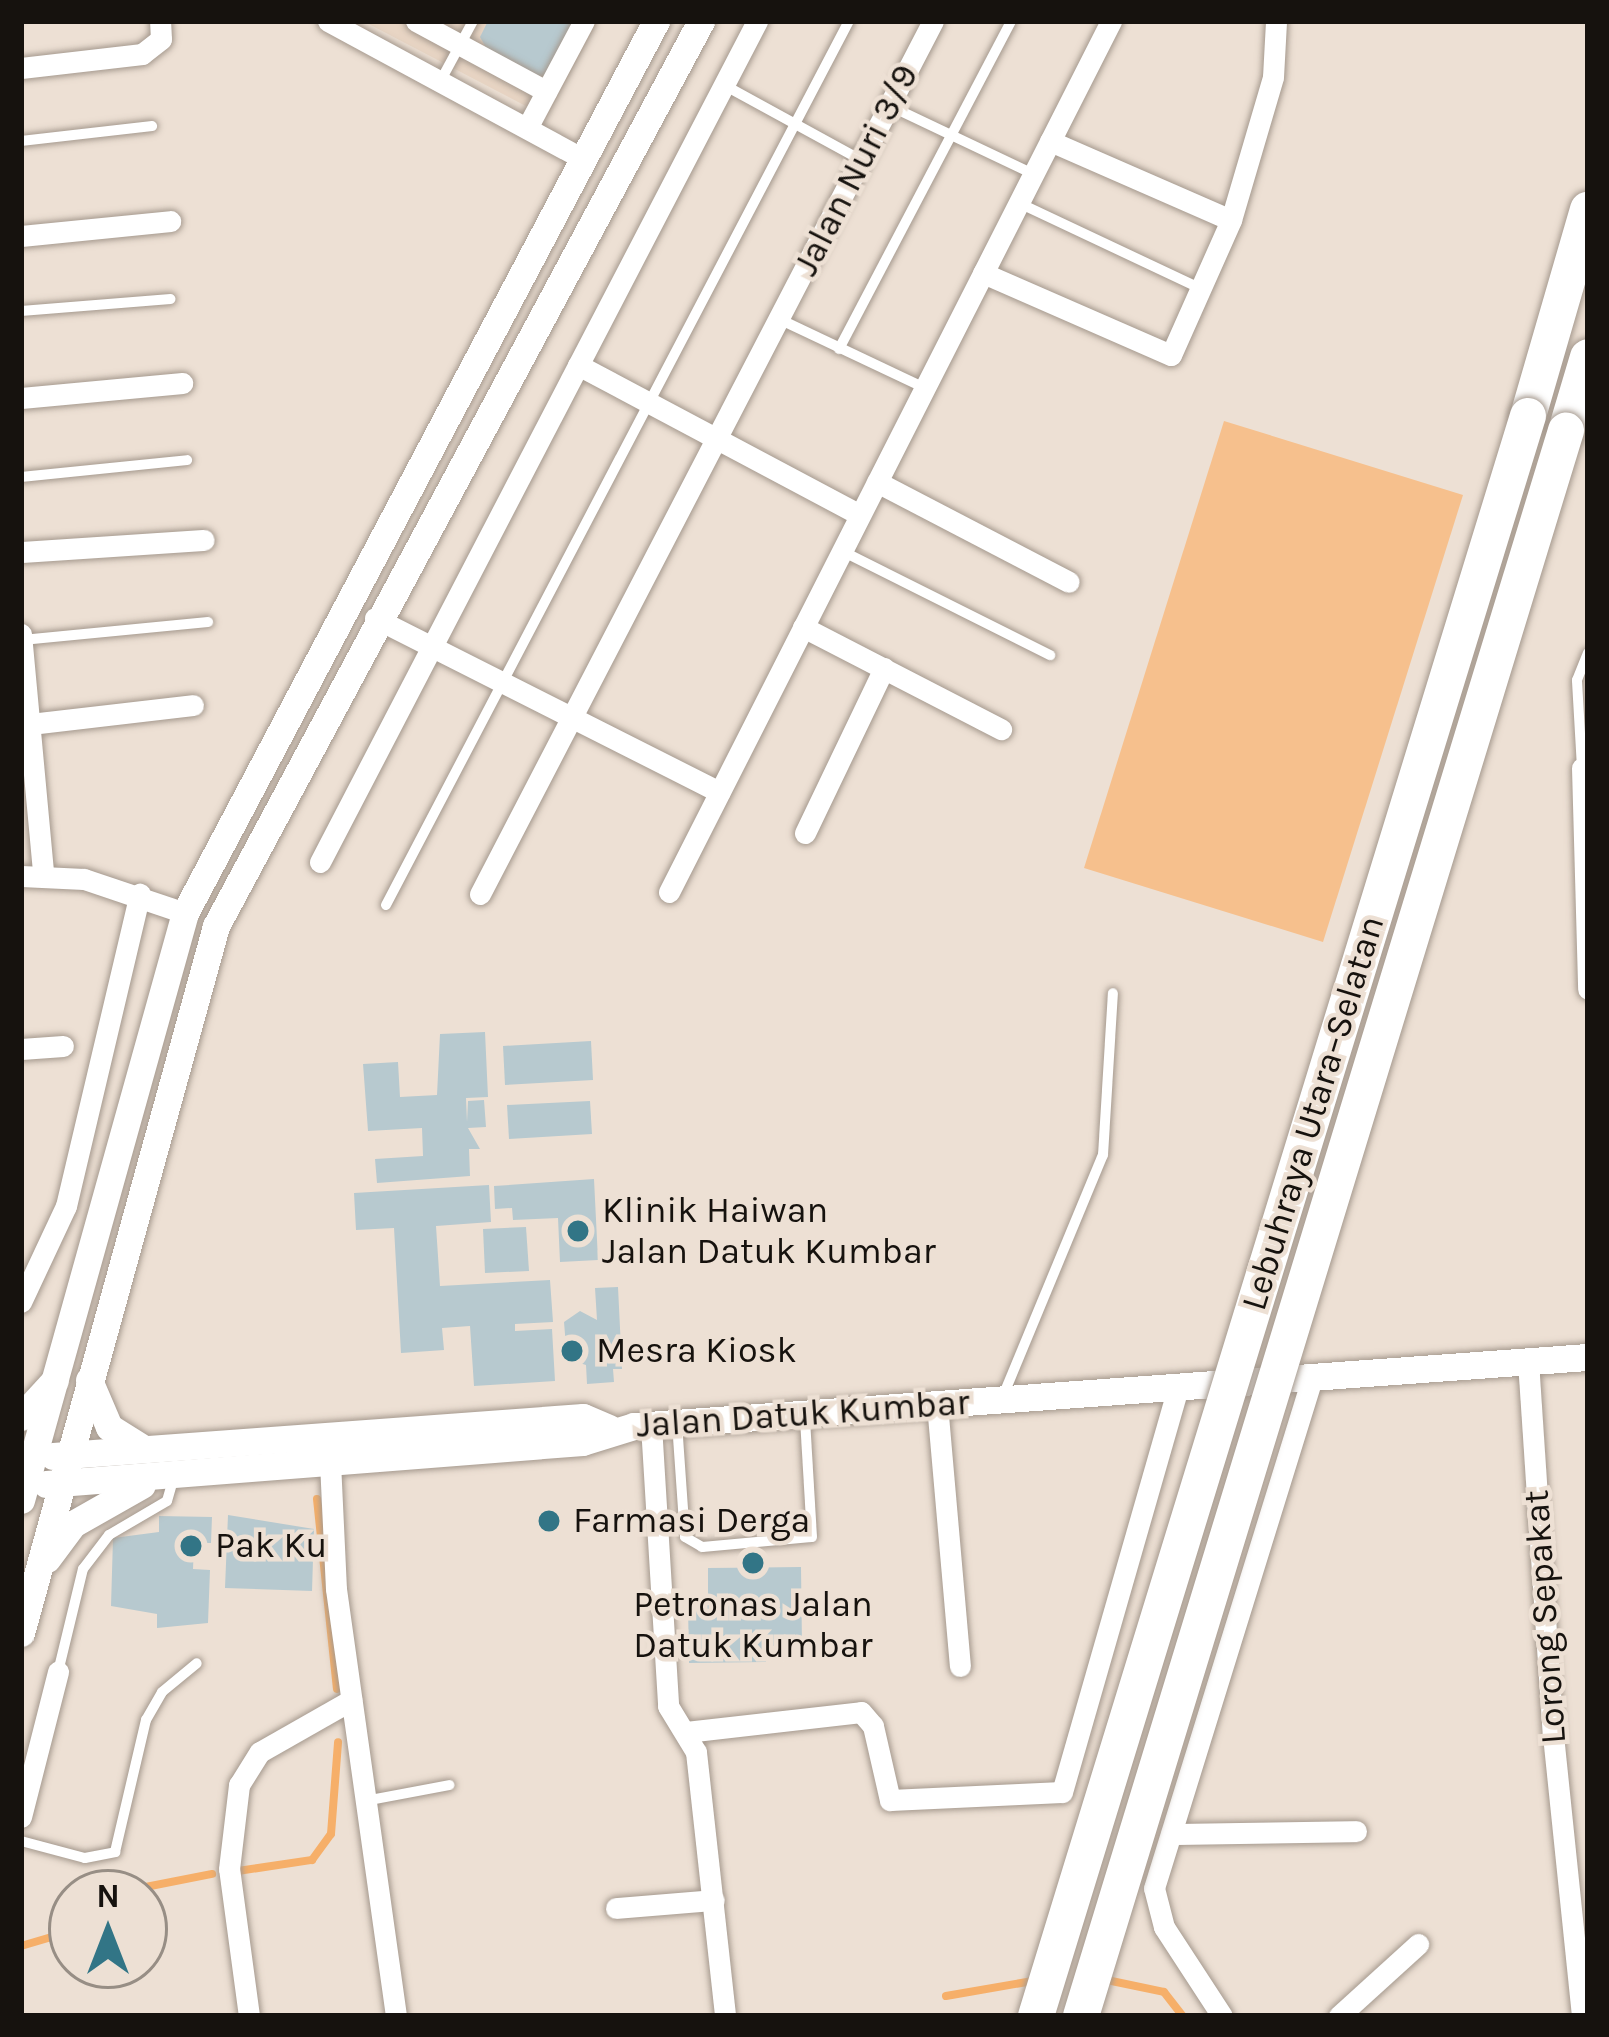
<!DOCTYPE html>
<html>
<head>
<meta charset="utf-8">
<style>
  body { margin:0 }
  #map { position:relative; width:1609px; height:2037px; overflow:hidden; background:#ede0d4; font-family:Karla,sans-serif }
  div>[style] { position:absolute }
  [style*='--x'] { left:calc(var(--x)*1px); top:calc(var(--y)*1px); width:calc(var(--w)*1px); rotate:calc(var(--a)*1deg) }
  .built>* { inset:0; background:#e8d5c4 }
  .green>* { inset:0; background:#f6c08d }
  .stream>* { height:8px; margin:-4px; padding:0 4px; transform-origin:4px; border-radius:4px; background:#f6af69 }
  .building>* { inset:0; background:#b7c9cf }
  .roads { filter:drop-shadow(0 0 3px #a5998e) drop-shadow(0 0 3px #a5998e) }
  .service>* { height:10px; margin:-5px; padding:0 5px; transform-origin:5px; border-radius:5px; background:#fff }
  .minor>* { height:21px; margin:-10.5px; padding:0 10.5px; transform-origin:10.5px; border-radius:10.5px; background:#fff }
  .secondary>* { height:27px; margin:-13.5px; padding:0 13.5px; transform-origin:13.5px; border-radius:13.5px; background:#fff }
  .motorway>* { height:36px; margin:-18px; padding:0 18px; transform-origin:18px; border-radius:18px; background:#fff }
  .bridges { filter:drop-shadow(0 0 3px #a5998e) drop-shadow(0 0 3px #a5998e) }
  .motorway-bridge>* { height:36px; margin:-18px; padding:0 18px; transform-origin:18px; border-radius:18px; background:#fff }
  .dots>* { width:33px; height:33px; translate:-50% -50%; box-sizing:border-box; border:6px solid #ede0d4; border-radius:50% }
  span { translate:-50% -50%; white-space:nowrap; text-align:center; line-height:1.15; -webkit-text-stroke:9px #ede0d4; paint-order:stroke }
  .street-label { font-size:36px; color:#16120e }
  .poi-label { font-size:36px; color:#16120e }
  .left { translate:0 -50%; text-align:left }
  .frame { position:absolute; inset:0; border:24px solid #16120e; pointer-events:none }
  .north { position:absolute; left:48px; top:1869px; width:120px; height:120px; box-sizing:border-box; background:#ede0d4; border:3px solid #978e85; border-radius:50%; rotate:0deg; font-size:33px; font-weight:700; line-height:48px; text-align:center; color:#16120e }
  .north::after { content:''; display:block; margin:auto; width:42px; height:54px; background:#327586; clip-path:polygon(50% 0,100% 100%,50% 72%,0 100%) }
</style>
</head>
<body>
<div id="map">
  <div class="built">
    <div style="clip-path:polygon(363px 21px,598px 21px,547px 117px)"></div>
  </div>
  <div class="green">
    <div style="clip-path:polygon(1224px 421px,1463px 495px,1323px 942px,1084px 868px)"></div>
  </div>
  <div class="stream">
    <div style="--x:317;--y:1499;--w:191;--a:84"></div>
    <div style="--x:238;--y:1871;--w:75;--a:-8.5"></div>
    <div style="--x:312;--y:1860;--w:32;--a:-54"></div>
    <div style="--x:331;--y:1834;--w:92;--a:-85.6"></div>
    <div style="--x:115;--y:1893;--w:99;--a:-11.1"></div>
    <div style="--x:21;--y:1946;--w:53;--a:-16.4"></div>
    <div style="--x:1102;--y:1979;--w:63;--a:11.8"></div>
    <div style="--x:1164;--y:1992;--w:31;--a:52"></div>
    <div style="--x:946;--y:1996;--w:88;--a:-9.8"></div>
  </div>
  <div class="building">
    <div style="clip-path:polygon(488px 21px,583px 21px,554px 76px,529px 77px,492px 58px,480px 37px)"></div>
    <div style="clip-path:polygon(485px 1032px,488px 1097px,466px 1098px,467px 1122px,468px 1101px,484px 1100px,486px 1127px,468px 1128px,480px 1149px,469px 1149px,470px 1176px,377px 1183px,375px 1159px,423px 1156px,422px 1128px,368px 1131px,363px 1064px,398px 1062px,400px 1097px,437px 1095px,440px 1034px)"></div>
    <div style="clip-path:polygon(591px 1041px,593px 1080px,505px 1085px,503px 1046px)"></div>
    <div style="clip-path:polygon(590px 1101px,592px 1134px,509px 1139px,507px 1105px)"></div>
    <div style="clip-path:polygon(594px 1179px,598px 1260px,560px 1262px,558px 1218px,513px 1220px,512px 1208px,495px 1209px,494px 1186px)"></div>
    <div style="clip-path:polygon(489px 1185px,491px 1222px,436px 1226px,440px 1286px,550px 1280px,553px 1322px,515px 1324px,515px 1331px,552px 1329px,555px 1381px,474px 1386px,470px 1326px,442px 1328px,444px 1350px,401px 1353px,394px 1228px,356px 1230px,354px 1193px)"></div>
    <div style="clip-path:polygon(526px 1227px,529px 1271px,485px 1273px,483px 1229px)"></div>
    <div style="clip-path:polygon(618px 1287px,622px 1369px,613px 1369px,614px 1382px,587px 1384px,586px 1365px,567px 1359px,564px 1322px,580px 1311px,597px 1320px,595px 1288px)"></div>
    <div style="clip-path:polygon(228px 1515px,314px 1529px,312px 1591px,225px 1588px)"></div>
    <div style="clip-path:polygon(159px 1516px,212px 1517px,211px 1543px,194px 1543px,193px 1569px,210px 1570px,208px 1623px,157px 1628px,157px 1614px,111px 1606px,113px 1538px,159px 1532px)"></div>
    <div style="clip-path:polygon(801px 1567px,802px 1646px,766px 1646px,766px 1662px,689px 1663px,688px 1605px,708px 1605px,708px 1568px)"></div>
  </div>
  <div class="roads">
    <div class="service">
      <div style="--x:441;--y:80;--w:67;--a:-61.5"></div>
      <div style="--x:724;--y:85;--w:156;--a:28.7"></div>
      <div style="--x:890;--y:106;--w:158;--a:25.4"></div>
      <div style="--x:21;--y:141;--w:132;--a:-6.5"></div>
      <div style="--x:1019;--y:203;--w:200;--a:25.2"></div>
      <div style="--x:21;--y:311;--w:150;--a:-4.6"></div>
      <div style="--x:779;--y:319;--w:161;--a:25.3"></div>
      <div style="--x:839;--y:349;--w:370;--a:-62.3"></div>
      <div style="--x:21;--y:477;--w:167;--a:-5.8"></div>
      <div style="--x:842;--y:551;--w:233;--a:26.6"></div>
      <div style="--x:22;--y:640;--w:187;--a:-5.5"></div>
      <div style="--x:1582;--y:768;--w:88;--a:-93.3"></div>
      <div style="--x:1577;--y:680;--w:29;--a:-68"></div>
      <div style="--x:386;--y:905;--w:998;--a:-62.36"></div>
      <div style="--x:1003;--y:1396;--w:261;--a:-67.5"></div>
      <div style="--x:1103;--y:1155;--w:162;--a:-86.5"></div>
      <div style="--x:677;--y:1423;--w:114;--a:86"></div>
      <div style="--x:685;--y:1537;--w:20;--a:30"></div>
      <div style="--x:702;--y:1547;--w:110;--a:-5.2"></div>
      <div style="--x:812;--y:1537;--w:119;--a:-93.4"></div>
      <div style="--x:58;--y:1672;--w:106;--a:-76.4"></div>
      <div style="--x:83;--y:1569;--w:43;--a:-52.6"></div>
      <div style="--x:109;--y:1535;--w:67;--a:-30.4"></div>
      <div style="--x:167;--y:1501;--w:26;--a:-74"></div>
      <div style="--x:365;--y:1801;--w:86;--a:-10.7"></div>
      <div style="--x:21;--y:1841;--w:66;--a:14.9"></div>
      <div style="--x:85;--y:1858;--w:31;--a:-11"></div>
      <div style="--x:115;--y:1852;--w:136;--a:-76.8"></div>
      <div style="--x:146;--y:1720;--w:32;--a:-60"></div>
      <div style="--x:162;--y:1692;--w:45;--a:-39.6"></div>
    </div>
    <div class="minor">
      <div style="--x:328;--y:21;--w:292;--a:28.4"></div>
      <div style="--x:416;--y:21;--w:148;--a:28.3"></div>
      <div style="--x:21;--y:68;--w:122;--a:-6.6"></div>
      <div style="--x:142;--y:54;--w:24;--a:-38"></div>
      <div style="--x:161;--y:39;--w:18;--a:-93"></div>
      <div style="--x:527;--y:128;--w:121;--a:-62"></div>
      <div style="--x:1050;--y:141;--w:197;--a:23.6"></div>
      <div style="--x:21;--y:236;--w:150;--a:-5.7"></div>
      <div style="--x:983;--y:273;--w:205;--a:23.6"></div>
      <div style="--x:1171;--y:355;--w:148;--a:-66"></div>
      <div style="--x:1231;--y:220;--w:149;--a:-73.6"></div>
      <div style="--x:1273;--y:77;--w:56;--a:-86.9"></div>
      <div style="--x:578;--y:365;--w:319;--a:28"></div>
      <div style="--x:21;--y:398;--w:162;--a:-5.3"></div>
      <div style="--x:877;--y:482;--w:216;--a:27.5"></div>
      <div style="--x:21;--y:552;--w:183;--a:-3.8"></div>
      <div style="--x:375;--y:618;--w:386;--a:26.8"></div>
      <div style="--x:803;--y:627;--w:223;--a:27.3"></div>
      <div style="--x:21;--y:634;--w:240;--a:84.7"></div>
      <div style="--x:30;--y:724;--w:164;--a:-6.6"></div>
      <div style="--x:1582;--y:768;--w:221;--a:88.4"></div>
      <div style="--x:805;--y:833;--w:183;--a:-64.4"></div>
      <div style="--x:320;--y:862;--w:948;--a:-62.54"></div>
      <div style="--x:21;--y:876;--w:63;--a:2.7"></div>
      <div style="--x:84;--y:879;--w:107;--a:18.6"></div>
      <div style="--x:669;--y:892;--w:977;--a:-63.09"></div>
      <div style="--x:480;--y:894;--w:984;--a:-62.58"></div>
      <div style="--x:21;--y:1049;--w:42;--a:-4.1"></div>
      <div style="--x:21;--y:1302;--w:106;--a:-64.9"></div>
      <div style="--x:66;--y:1206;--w:321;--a:-76.7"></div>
      <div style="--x:1528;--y:1361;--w:375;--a:86.2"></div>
      <div style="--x:1553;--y:1735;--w:282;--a:84.1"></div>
      <div style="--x:937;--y:1404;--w:263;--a:85"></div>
      <div style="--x:651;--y:1425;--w:282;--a:86.5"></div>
      <div style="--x:668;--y:1706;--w:54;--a:58.7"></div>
      <div style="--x:696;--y:1752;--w:266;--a:83.7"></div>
      <div style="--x:330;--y:1462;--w:127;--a:87.3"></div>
      <div style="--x:336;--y:1589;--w:431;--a:82"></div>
      <div style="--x:686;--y:1732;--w:176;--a:-6.5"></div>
      <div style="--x:861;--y:1712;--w:18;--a:49"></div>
      <div style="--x:873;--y:1726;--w:76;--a:77.1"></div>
      <div style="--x:890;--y:1800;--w:172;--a:-2.7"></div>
      <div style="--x:1062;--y:1792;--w:423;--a:-74"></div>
      <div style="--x:21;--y:1817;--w:150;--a:-75.7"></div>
      <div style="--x:1171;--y:1834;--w:185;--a:-0.9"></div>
      <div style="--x:616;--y:1908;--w:98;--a:-4.7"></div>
      <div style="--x:249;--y:2016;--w:148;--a:-97.7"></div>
      <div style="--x:229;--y:1869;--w:85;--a:-83.2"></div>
      <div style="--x:239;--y:1785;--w:39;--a:-58"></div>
      <div style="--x:260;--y:1752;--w:105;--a:-29.7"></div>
      <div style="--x:1222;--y:2016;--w:106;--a:-123.1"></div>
      <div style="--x:1164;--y:1927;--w:40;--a:-104.4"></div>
      <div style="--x:1154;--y:1888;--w:537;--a:-72.78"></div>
      <div style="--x:1339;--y:2016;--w:107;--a:-42.3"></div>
    </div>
    <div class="secondary">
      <div style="--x:89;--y:1380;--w:51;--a:66.9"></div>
      <div style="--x:109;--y:1427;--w:40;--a:32"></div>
      <div style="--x:21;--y:1417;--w:50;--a:-47.4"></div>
      <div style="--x:53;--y:1456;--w:531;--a:-4.21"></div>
      <div style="--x:583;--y:1417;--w:28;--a:23"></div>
      <div style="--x:46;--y:1484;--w:538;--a:-4.48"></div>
      <div style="--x:582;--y:1442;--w:54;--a:-17.1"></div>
      <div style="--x:634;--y:1426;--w:956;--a:-4.14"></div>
      <div style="--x:21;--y:1500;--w:609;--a:-74.39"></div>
      <div style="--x:185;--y:913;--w:1009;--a:-62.16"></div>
      <div style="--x:47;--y:1559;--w:44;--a:-53.4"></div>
      <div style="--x:73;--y:1524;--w:79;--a:-29.5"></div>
      <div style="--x:21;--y:1633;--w:733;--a:-74.58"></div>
      <div style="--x:216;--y:926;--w:1027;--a:-61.81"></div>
    </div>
    <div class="motorway">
      <div style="--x:1528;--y:416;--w:215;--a:-73.8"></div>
      <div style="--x:1566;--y:431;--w:77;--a:-73.4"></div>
    </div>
  </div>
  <div class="bridges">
    <div class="motorway-bridge">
      <div style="--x:1036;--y:2016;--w:1674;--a:-72.91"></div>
      <div style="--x:1081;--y:2016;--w:1658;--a:-72.99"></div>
    </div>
  </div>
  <div class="dots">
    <div style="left:578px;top:1231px;background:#327586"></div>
    <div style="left:572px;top:1351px;background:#327586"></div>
    <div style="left:549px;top:1521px;background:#327586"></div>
    <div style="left:191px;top:1546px;background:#327586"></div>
    <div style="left:753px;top:1563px;background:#327586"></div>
  </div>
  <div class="street-label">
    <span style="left:856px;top:170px;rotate:-63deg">Jalan Nuri 3/9</span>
    <span style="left:1313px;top:1113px;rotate:-73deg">Lebuhraya Utara–Selatan</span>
    <span style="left:803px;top:1414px;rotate:-4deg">Jalan Datuk Kumbar</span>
    <span style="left:1545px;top:1617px;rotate:-94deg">Lorong Sepakat</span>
  </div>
  <div class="poi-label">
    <span class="left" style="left:602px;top:1231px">Klinik Haiwan<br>Jalan Datuk Kumbar</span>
    <span class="left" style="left:596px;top:1351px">Mesra Kiosk</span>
    <span class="left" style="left:573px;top:1521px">Farmasi Derga</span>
    <span class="left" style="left:215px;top:1546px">Pak Ku</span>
    <span style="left:753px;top:1625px">Petronas Jalan<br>Datuk Kumbar</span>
  </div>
  <div class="frame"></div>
  <div class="north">N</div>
</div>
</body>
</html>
